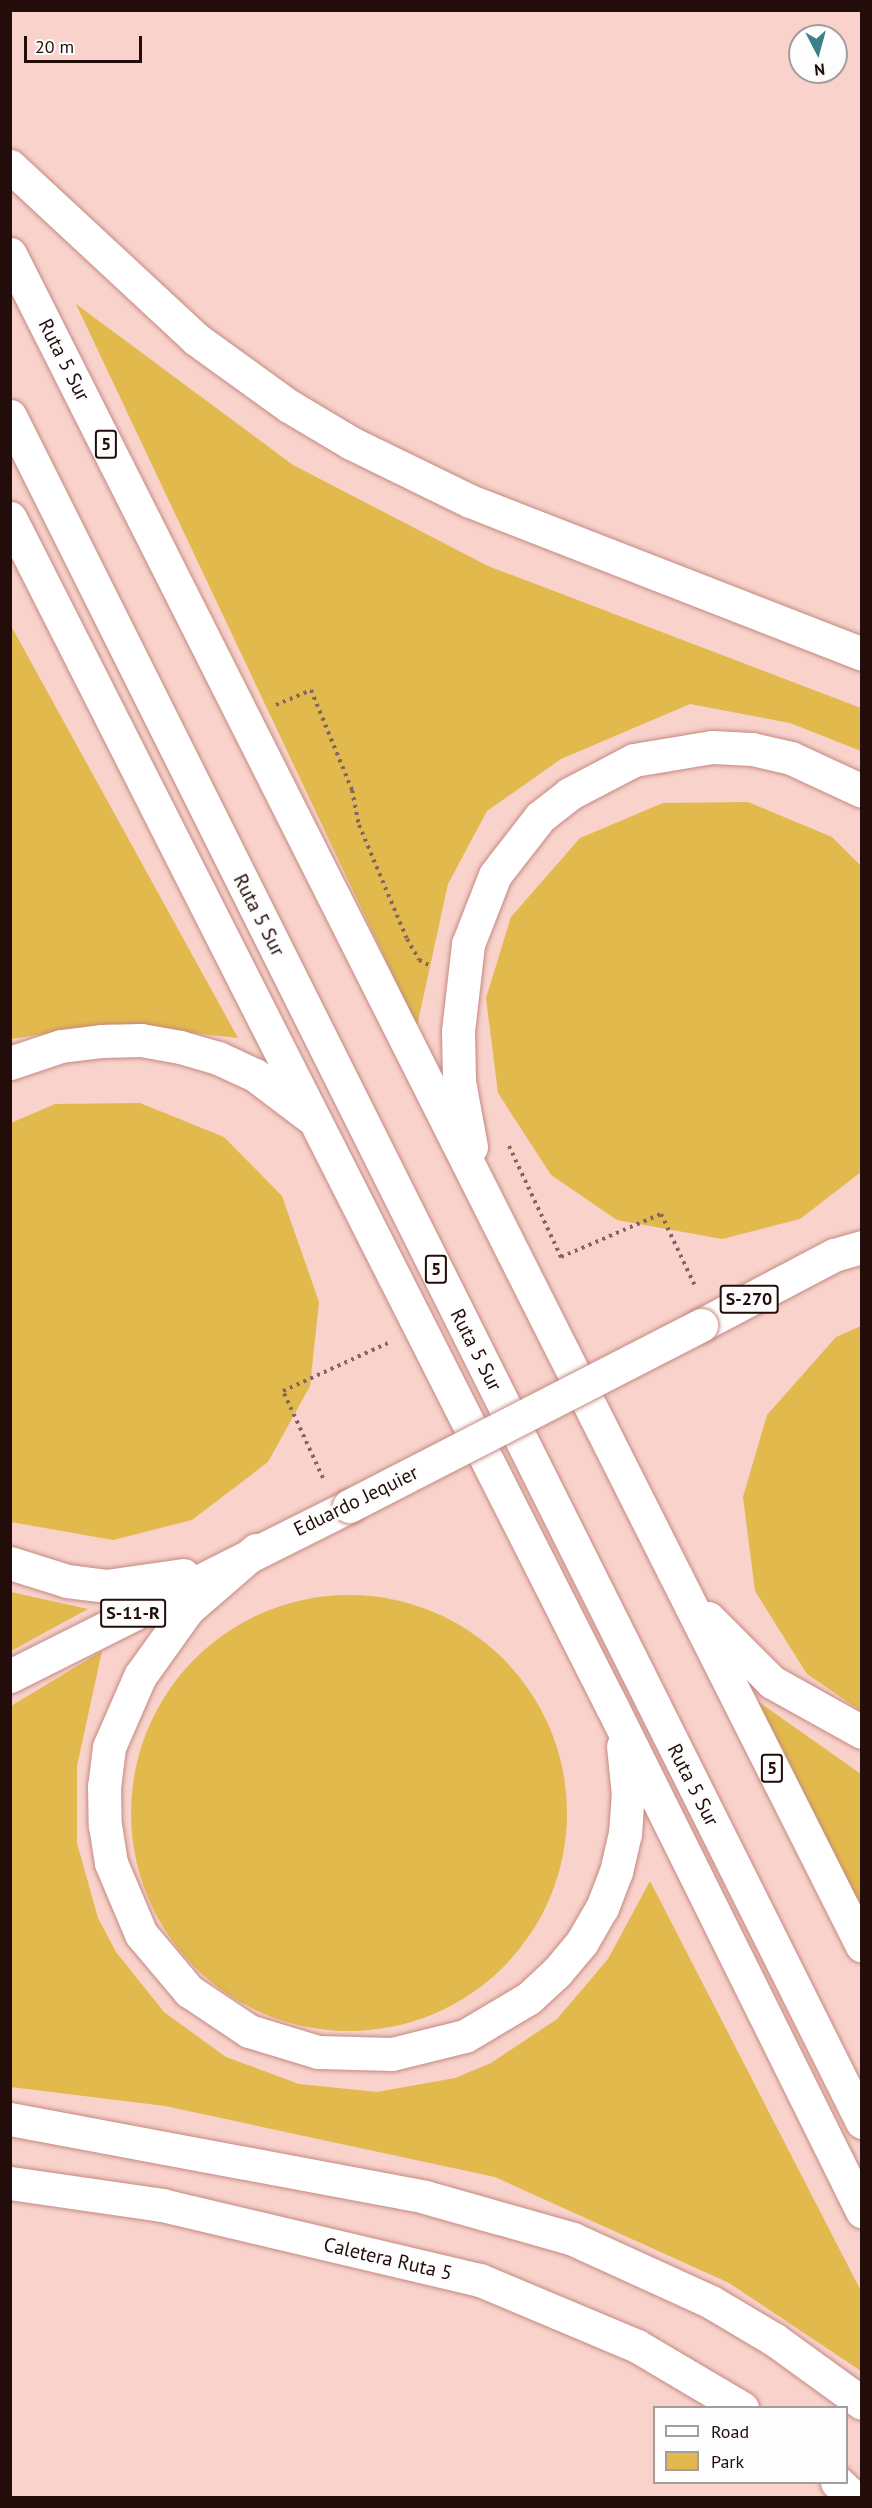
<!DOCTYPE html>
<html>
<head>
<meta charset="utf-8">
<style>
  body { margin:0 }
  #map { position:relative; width:872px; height:2508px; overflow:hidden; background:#f8d2cb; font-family:"PT Sans",sans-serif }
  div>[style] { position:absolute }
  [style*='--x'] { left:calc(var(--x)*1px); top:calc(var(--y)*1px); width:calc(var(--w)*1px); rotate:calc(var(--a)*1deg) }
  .green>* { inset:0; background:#e2b94c }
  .round { border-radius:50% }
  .path>* { height:4px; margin-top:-2px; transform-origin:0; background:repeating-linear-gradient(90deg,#836661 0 3px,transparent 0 7.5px) }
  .roads { filter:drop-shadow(0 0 2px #c48981) drop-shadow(0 0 2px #c48981) }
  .street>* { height:33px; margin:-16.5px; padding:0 16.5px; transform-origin:16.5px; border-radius:16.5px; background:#fff }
  .highway>* { height:33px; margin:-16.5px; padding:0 16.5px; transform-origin:16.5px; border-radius:16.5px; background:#fff }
  .bridges { filter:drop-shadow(0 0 2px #c48981) drop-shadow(0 0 2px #c48981) }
  .highway-bridge>* { height:33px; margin:-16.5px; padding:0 16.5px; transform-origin:16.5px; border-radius:16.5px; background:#fff }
  span { translate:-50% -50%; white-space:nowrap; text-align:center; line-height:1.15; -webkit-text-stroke:6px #fdfdfd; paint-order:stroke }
  .shield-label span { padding:2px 4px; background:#fdfdfd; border:2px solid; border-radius:4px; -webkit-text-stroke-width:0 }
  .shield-label { font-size:18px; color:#220d0a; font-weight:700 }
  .street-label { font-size:20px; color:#220d0a }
  .frame { position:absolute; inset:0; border:12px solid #220d0a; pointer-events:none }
  .legend { position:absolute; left:653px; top:2406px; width:195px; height:78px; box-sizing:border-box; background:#fdfdfd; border:2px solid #a59d9c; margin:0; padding:8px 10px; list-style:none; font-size:18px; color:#220d0a }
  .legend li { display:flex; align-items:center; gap:12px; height:30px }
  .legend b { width:30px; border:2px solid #a59d9c }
  .north { position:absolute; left:788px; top:24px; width:60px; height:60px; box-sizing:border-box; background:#fdfdfd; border:2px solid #a59d9c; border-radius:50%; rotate:174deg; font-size:16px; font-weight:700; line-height:24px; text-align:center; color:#220d0a }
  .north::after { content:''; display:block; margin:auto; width:21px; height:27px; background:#3a808b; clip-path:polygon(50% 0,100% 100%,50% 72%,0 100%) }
  .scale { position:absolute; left:24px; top:36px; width:118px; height:27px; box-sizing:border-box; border:3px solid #220d0a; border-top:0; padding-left:8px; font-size:18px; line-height:21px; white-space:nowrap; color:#220d0a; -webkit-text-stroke:4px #fdfdfd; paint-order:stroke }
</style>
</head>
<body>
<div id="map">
  <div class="green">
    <div style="clip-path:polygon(76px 304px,293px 465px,488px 566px,861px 708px,861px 751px,790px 723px,690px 704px,561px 759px,487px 811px,448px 884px,417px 1026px)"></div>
    <div style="clip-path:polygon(10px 624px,238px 1038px,109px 1024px,11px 1039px)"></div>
    <div style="clip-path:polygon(748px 802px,832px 837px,861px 866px,861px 1172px,800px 1219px,722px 1239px,617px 1220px,551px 1175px,498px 1093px,486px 998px,511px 917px,580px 838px,663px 803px)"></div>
    <div style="clip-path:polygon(140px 1103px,224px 1137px,282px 1196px,319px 1302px,310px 1386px,268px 1462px,192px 1520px,113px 1540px,11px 1522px,11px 1123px,55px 1104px)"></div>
    <div style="clip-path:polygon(861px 1326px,861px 1711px,807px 1674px,755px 1591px,743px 1497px,767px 1415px,836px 1337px)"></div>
    <div style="clip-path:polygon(11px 1592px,88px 1609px,11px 1651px)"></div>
    <div class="round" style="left:131px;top:1595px;width:436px;height:436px"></div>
    <div style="clip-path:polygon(102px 1651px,77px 1766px,77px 1843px,98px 1918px,116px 1952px,164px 2012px,226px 2057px,299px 2084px,377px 2092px,455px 2078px,491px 2063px,557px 2019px,608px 1959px,650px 1881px,861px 2291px,861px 2371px,729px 2283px,495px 2177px,165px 2106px,11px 2087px,11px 1706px)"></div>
    <div style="clip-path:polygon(756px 1700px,861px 1774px,861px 1910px)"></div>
  </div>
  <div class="path">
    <div style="--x:276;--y:705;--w:38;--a:-23"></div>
    <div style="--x:311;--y:690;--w:108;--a:67.7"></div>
    <div style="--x:352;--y:790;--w:36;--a:79"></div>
    <div style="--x:359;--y:825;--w:124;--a:67.2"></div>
    <div style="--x:407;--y:939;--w:24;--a:60"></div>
    <div style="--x:419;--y:960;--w:11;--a:27"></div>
    <div style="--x:509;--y:1146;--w:123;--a:64.9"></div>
    <div style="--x:561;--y:1257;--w:109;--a:-23.3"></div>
    <div style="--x:661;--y:1214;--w:82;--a:64.7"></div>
    <div style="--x:323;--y:1478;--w:96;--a:-114.7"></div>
    <div style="--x:283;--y:1391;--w:115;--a:-24.6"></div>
  </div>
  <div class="roads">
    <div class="street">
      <div style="--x:10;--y:2183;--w:154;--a:8.2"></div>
      <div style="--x:162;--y:2205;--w:327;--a:13.3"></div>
      <div style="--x:480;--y:2280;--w:170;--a:22.8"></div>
      <div style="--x:637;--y:2346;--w:122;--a:30.6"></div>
      <div style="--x:837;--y:2482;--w:23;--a:43"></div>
    </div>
    <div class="highway">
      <div style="--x:10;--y:166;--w:254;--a:42.9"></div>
      <div style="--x:196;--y:339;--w:115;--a:35.8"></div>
      <div style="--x:289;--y:406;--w:72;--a:30.8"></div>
      <div style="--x:351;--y:443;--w:132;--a:26"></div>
      <div style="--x:470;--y:501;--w:421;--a:21.3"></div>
      <div style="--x:10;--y:254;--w:1894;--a:63.27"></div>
      <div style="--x:10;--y:416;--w:1907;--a:63.46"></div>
      <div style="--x:10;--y:518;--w:1333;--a:63.15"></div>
      <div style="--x:612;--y:1707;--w:563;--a:63.62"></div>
      <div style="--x:10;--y:1063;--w:54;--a:-18.4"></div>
      <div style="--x:61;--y:1046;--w:40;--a:-7.1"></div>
      <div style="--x:101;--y:1041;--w:40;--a:-1.4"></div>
      <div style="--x:141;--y:1040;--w:40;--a:10"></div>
      <div style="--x:180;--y:1047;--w:40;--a:16"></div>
      <div style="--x:218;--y:1058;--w:41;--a:24.7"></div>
      <div style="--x:255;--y:1075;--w:68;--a:37.2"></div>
      <div style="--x:471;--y:1147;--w:67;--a:-100.3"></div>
      <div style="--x:459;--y:1081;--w:50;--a:-91.1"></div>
      <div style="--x:458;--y:1031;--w:88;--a:-83.4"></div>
      <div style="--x:468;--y:944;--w:74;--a:-68.6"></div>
      <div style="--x:495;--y:875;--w:73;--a:-52.2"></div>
      <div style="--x:540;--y:817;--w:37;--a:-38"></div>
      <div style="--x:569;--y:794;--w:73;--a:-27.6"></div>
      <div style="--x:634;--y:760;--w:79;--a:-9.5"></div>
      <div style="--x:712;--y:747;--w:40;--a:2.9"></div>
      <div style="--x:752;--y:749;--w:40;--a:13"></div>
      <div style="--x:791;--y:758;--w:78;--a:24.9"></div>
      <div style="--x:701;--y:1325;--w:150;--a:-27.8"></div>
      <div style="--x:834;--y:1255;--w:29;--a:-16"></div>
      <div style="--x:256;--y:1550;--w:90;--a:139.1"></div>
      <div style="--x:188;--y:1609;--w:82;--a:125.6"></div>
      <div style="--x:140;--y:1676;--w:77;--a:113.6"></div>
      <div style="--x:109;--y:1747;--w:39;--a:97"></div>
      <div style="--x:104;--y:1786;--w:39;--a:89"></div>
      <div style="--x:105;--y:1825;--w:38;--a:81"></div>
      <div style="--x:111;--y:1863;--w:77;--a:67.1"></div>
      <div style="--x:141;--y:1934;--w:75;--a:49.9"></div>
      <div style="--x:189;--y:1991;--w:72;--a:33.7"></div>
      <div style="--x:249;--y:2031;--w:72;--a:16.9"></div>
      <div style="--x:318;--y:2052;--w:74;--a:1.5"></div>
      <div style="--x:392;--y:2054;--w:75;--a:-13.9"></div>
      <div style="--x:465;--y:2036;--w:74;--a:-30.7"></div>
      <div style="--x:529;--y:1998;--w:38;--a:-43"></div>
      <div style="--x:557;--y:1972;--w:39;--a:-50"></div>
      <div style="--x:582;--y:1942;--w:39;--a:-60"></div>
      <div style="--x:602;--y:1908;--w:39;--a:-69"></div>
      <div style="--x:616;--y:1872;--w:39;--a:-77"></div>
      <div style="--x:625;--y:1834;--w:39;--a:-86"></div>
      <div style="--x:628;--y:1795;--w:49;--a:-95.8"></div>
      <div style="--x:10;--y:1563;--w:60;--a:17.5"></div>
      <div style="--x:67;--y:1581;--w:39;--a:7"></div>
      <div style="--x:106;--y:1586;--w:78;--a:-8.1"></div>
      <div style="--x:708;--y:1618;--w:91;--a:45"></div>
      <div style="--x:772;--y:1682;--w:103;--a:29.1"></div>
      <div style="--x:10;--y:1676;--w:379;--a:-26.6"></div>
      <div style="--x:10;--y:2119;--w:422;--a:10.6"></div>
      <div style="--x:425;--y:2197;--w:154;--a:15.8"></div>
      <div style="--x:573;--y:2239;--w:152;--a:24.5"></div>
      <div style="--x:711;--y:2302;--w:74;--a:30.7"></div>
      <div style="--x:775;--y:2340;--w:107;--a:35.9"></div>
    </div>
  </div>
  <div class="bridges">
    <div class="highway-bridge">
      <div style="--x:349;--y:1506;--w:396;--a:-27.2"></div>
    </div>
  </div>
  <div class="shield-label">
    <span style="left:106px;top:444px">5</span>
    <span style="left:436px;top:1269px">5</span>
    <span style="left:749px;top:1299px">S-270</span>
    <span style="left:133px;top:1613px">S-11-R</span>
    <span style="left:772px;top:1768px">5</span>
  </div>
  <div class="street-label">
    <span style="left:64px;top:360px;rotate:63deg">Ruta 5 Sur</span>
    <span style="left:259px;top:915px;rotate:63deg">Ruta 5 Sur</span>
    <span style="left:476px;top:1350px;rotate:63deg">Ruta 5 Sur</span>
    <span style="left:356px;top:1501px;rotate:-26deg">Eduardo Jequier</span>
    <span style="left:693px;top:1785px;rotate:63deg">Ruta 5 Sur</span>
    <span style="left:388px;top:2259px;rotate:13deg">Caletera Ruta 5</span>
  </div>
  <div class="frame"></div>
  <ul class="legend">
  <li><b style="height:8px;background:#fff"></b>Road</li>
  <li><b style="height:16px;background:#e2b94c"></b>Park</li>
  </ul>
  <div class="north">N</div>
  <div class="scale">20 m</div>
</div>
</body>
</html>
